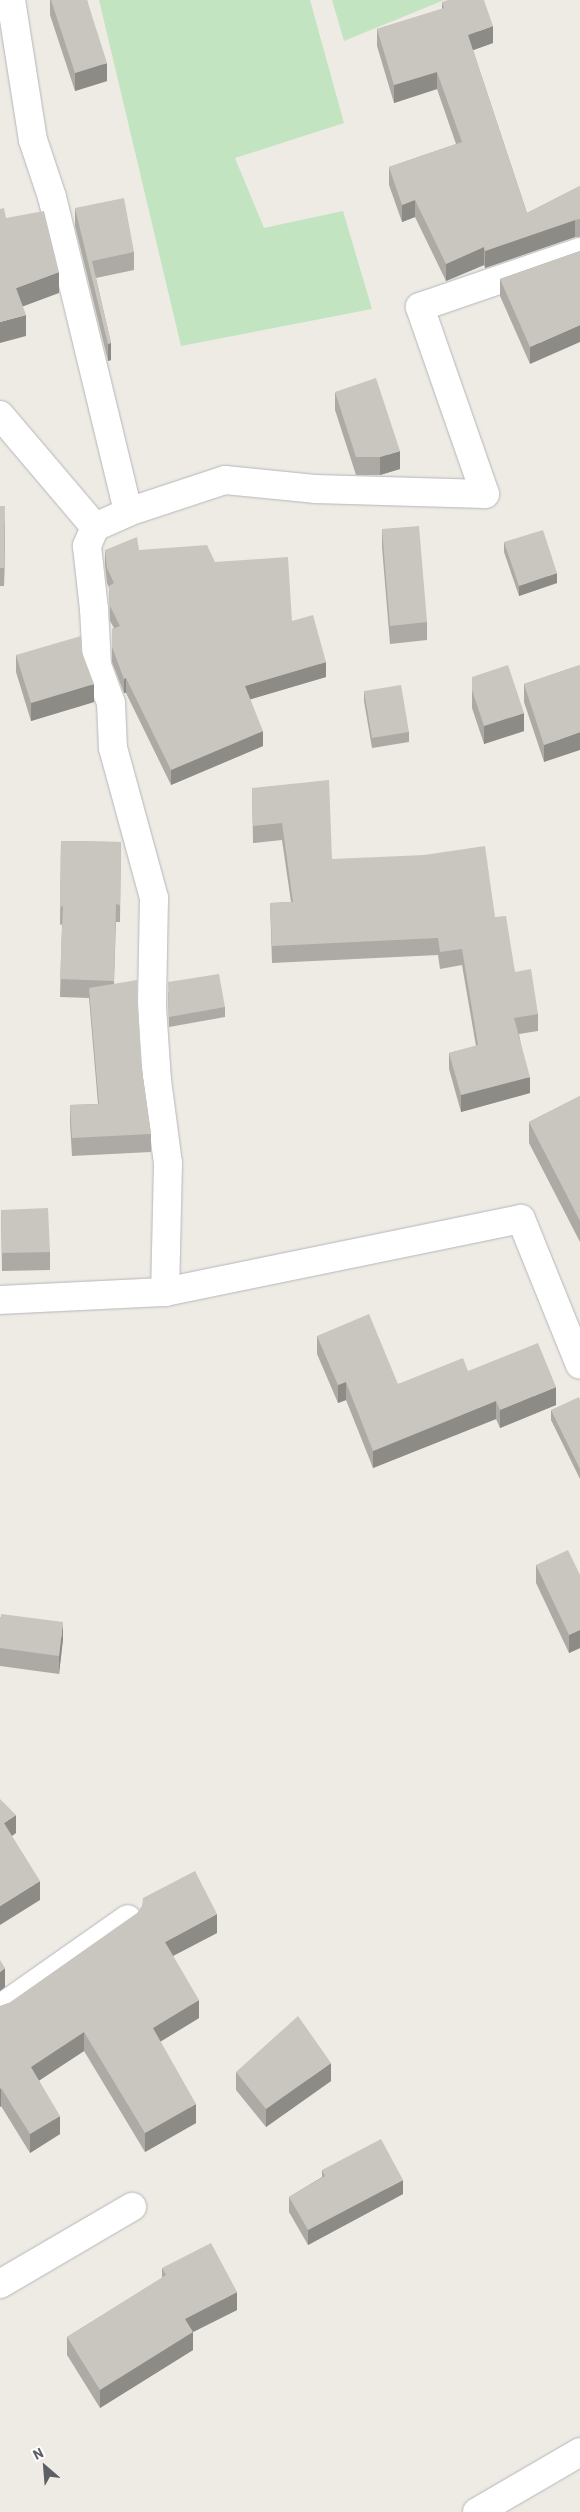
<!DOCTYPE html>
<html>
<head>
<meta charset="utf-8">
<style>
  body { margin:0 }
  #map { position:relative; width:580px; height:2512px; overflow:hidden; background:#eeebe4; font-family:Barlow,sans-serif }
  div>[style] { position:absolute }
  [style*='--x'] { left:calc(var(--x)*1px); top:calc(var(--y)*1px); width:calc(var(--w)*1px); rotate:calc(var(--a)*1deg) }
  .green>* { inset:0; background:#c2e4c1 }
  .roads { filter:drop-shadow(0 0 1px #b4b6ba) drop-shadow(0 0 1px #b4b6ba) }
  .minor>* { height:28px; margin:-14px; padding:0 14px; transform-origin:14px; border-radius:14px; background:#fff }
  .wall>* { inset:0; background:#adaaa5 }
  .shaded-wall>* { inset:0; background:#8d8b86 }
  .building>* { inset:0; background:#c9c6c0 }
  span { translate:-50% -50%; white-space:nowrap; text-align:center; line-height:1.15; -webkit-text-stroke:5px #fff; paint-order:stroke }
  .north { position:absolute; left:20px; top:2442px; width:50px; height:50px; -webkit-text-stroke:4px #fff; paint-order:stroke; rotate:333deg; font-size:14px; font-weight:700; line-height:20px; text-align:center; color:#5c5f63 }
  .north::after { content:''; display:block; margin:auto; width:18px; height:22px; background:#5c5f63; clip-path:polygon(50% 0,100% 100%,50% 72%,0 100%) }
</style>
</head>
<body>
<div id="map">
  <div class="green">
    <div style="clip-path:polygon(99px 0,310px 0,344px 123px,235px 158px,264px 228px,343px 211px,372px 309px,181px 346px)"></div>
    <div style="clip-path:polygon(332px 0,444px 0,344px 41px)"></div>
  </div>
  <div class="roads">
    <div class="minor">
      <div style="--x:11;--y:0;--w:142;--a:81.1"></div>
      <div style="--x:33;--y:140;--w:60;--a:71.6"></div>
      <div style="--x:52;--y:197;--w:324;--a:76.4"></div>
      <div style="--x:0;--y:415;--w:147;--a:49.7"></div>
      <div style="--x:95;--y:527;--w:36;--a:-24"></div>
      <div style="--x:128;--y:512;--w:102;--a:-18.3"></div>
      <div style="--x:225;--y:480;--w:90;--a:5.7"></div>
      <div style="--x:315;--y:489;--w:170;--a:1.7"></div>
      <div style="--x:485;--y:494;--w:198;--a:-109.2"></div>
      <div style="--x:420;--y:307;--w:169;--a:-19"></div>
      <div style="--x:95;--y:527;--w:21;--a:113"></div>
      <div style="--x:87;--y:546;--w:63;--a:83.7"></div>
      <div style="--x:94;--y:609;--w:56;--a:86.9"></div>
      <div style="--x:97;--y:665;--w:40;--a:69.8"></div>
      <div style="--x:111;--y:703;--w:45;--a:87.5"></div>
      <div style="--x:113;--y:748;--w:156;--a:74.7"></div>
      <div style="--x:154;--y:898;--w:109;--a:91.1"></div>
      <div style="--x:152;--y:1007;--w:73;--a:86.1"></div>
      <div style="--x:157;--y:1080;--w:84;--a:82.5"></div>
      <div style="--x:168;--y:1163;--w:129;--a:91.3"></div>
      <div style="--x:0;--y:1300;--w:165;--a:-2.8"></div>
      <div style="--x:165;--y:1292;--w:363;--a:-11.6"></div>
      <div style="--x:521;--y:1219;--w:157;--a:68"></div>
      <div style="--x:0;--y:2009;--w:156;--a:-35.1"></div>
      <div style="--x:0;--y:2284;--w:153;--a:-30.3"></div>
      <div style="--x:477;--y:2512;--w:119;--a:-30.2"></div>
    </div>
  </div>
  <div class="wall">
    <div style="clip-path:polygon(50px 0,87px 0,107px 81px,75px 91px,50px 15px)"></div>
    <div style="clip-path:polygon(442px 2px,493px 43px,473px 50px,527px 213px,580px 186px,580px 237px,575px 237px,485px 268px,484px 265px,446px 281px,415px 217px,402px 222px,389px 185px,389px 167px,456px 144px,437px 89px,394px 103px,377px 46px,377px 29px,442px 9px)"></div>
    <div style="clip-path:polygon(75px 208px,134px 252px,134px 270px,96px 278px,111px 343px,111px 360px,108px 361px,75px 226px)"></div>
    <div style="clip-path:polygon(580px 251px,530px 364px,500px 296px,500px 279px)"></div>
    <div style="clip-path:polygon(335px 392px,400px 469px,380px 475px,356px 475px,335px 410px)"></div>
    <div style="clip-path:polygon(0 506px,5px 524px,4px 586px,0 586px)"></div>
    <div style="clip-path:polygon(382px 529px,427px 622px,427px 640px,390px 644px,382px 547px)"></div>
    <div style="clip-path:polygon(504px 542px,557px 583px,519px 596px,504px 552px)"></div>
    <div style="clip-path:polygon(105px 550px,139px 550px,215px 562px,292px 621px,326px 677px,250px 699px,263px 746px,171px 785px,126px 693px,124px 693px,112px 662px,112px 629px,114px 628px,110px 621px,109px 588px,107px 583px,105px 565px)"></div>
    <div style="clip-path:polygon(82px 652px,94px 702px,31px 721px,16px 672px,16px 655px)"></div>
    <div style="clip-path:polygon(580px 665px,544px 762px,524px 702px,524px 684px)"></div>
    <div style="clip-path:polygon(472px 677px,524px 731px,484px 744px,472px 708px)"></div>
    <div style="clip-path:polygon(364px 691px,409px 732px,409px 742px,372px 748px,364px 701px)"></div>
    <div style="clip-path:polygon(252px 788px,332px 859px,495px 917px,515px 972px,538px 1014px,538px 1031px,519px 1034px,530px 1093px,461px 1112px,449px 1069px,449px 1053px,476px 1046px,462px 965px,440px 969px,438px 955px,272px 963px,270px 903px,291px 902px,282px 840px,253px 843px)"></div>
    <div style="clip-path:polygon(61px 841px,121px 842px,120px 922px,116px 922px,114px 983px,141px 1063px,151px 1134px,151px 1152px,72px 1156px,70px 1123px,70px 1105px,98px 1104px,89px 998px,60px 997px,62px 924px,60px 925px)"></div>
    <div style="clip-path:polygon(168px 992px,225px 1007px,225px 1017px,169px 1027px)"></div>
    <div style="clip-path:polygon(580px 1096px,580px 1242px,529px 1143px,529px 1122px)"></div>
    <div style="clip-path:polygon(1px 1210px,50px 1252px,50px 1270px,2px 1271px)"></div>
    <div style="clip-path:polygon(317px 1336px,398px 1384px,468px 1371px,556px 1405px,500px 1428px,496px 1419px,373px 1468px,346px 1400px,338px 1403px,317px 1354px)"></div>
    <div style="clip-path:polygon(580px 1400px,580px 1479px,551px 1420px,551px 1410px)"></div>
    <div style="clip-path:polygon(536px 1565px,580px 1575px,580px 1648px,569px 1653px,536px 1583px)"></div>
    <div style="clip-path:polygon(0 1617px,63px 1639px,59px 1674px,0 1666px)"></div>
    <div style="clip-path:polygon(217px 1933px,173px 1956px,199px 2018px,160px 2042px,196px 2123px,145px 2152px,84px 2051px,39px 2080px,60px 2134px,30px 2153px,1px 2106px,0 2107px,0 2006px)"></div>
    <div style="clip-path:polygon(236px 2072px,331px 2081px,266px 2127px,236px 2090px)"></div>
    <div style="clip-path:polygon(322px 2170px,403px 2194px,308px 2245px,289px 2212px,289px 2197px,322px 2177px)"></div>
    <div style="clip-path:polygon(162px 2268px,237px 2310px,193px 2332px,193px 2350px,100px 2408px,67px 2355px,67px 2337px,162px 2278px)"></div>
  </div>
  <div class="shaded-wall">
    <div style="clip-path:polygon(493px 26px,493px 43px,468px 52px,468px 35px)"></div>
    <div style="clip-path:polygon(107px 63px,107px 81px,75px 91px,75px 73px)"></div>
    <div style="clip-path:polygon(437px 72px,437px 89px,394px 103px,394px 85px)"></div>
    <div style="clip-path:polygon(415px 200px,415px 217px,402px 222px,402px 205px)"></div>
    <div style="clip-path:polygon(575px 220px,575px 237px,485px 268px,485px 251px)"></div>
    <div style="clip-path:polygon(484px 247px,484px 265px,446px 281px,446px 264px)"></div>
    <div style="clip-path:polygon(59px 272px,59px 293px,16px 309px,16px 288px)"></div>
    <div style="clip-path:polygon(26px 315px,26px 336px,0 343px,0 322px)"></div>
    <div style="clip-path:polygon(580px 325px,580px 342px,530px 364px,530px 347px)"></div>
    <div style="clip-path:polygon(111px 343px,111px 360px,108px 361px,108px 344px)"></div>
    <div style="clip-path:polygon(400px 451px,400px 469px,380px 475px,380px 457px)"></div>
    <div style="clip-path:polygon(5px 506px,5px 524px,4px 586px,4px 568px)"></div>
    <div style="clip-path:polygon(557px 573px,557px 583px,519px 596px,519px 586px)"></div>
    <div style="clip-path:polygon(326px 662px,326px 677px,245px 701px,245px 686px)"></div>
    <div style="clip-path:polygon(126px 678px,126px 693px,124px 693px,124px 679px)"></div>
    <div style="clip-path:polygon(94px 684px,94px 702px,31px 721px,31px 703px)"></div>
    <div style="clip-path:polygon(524px 713px,524px 731px,484px 744px,484px 726px)"></div>
    <div style="clip-path:polygon(263px 731px,263px 746px,171px 785px,171px 770px)"></div>
    <div style="clip-path:polygon(580px 732px,580px 750px,544px 762px,544px 745px)"></div>
    <div style="clip-path:polygon(530px 1077px,530px 1093px,461px 1112px,461px 1095px)"></div>
    <div style="clip-path:polygon(346px 1382px,346px 1400px,338px 1403px,338px 1385px)"></div>
    <div style="clip-path:polygon(556px 1387px,556px 1405px,500px 1428px,500px 1410px)"></div>
    <div style="clip-path:polygon(496px 1401px,496px 1419px,373px 1468px,373px 1451px)"></div>
    <div style="clip-path:polygon(63px 1622px,63px 1639px,59px 1674px,59px 1656px)"></div>
    <div style="clip-path:polygon(580px 1630px,580px 1648px,569px 1653px,569px 1635px)"></div>
    <div style="clip-path:polygon(16px 1815px,16px 1833px,4px 1842px,4px 1823px)"></div>
    <div style="clip-path:polygon(40px 1881px,40px 1900px,0 1925px,0 1906px)"></div>
    <div style="clip-path:polygon(217px 1914px,217px 1933px,165px 1960px,165px 1942px)"></div>
    <div style="clip-path:polygon(5px 1968px,5px 1987px,0 1991px,0 1972px)"></div>
    <div style="clip-path:polygon(199px 2000px,199px 2018px,153px 2046px,153px 2028px)"></div>
    <div style="clip-path:polygon(84px 2032px,84px 2051px,31px 2086px,31px 2067px)"></div>
    <div style="clip-path:polygon(331px 2063px,331px 2081px,266px 2127px,266px 2109px)"></div>
    <div style="clip-path:polygon(1px 2088px,1px 2106px,0 2107px,0 2089px)"></div>
    <div style="clip-path:polygon(196px 2104px,196px 2123px,145px 2152px,145px 2133px)"></div>
    <div style="clip-path:polygon(60px 2116px,60px 2134px,30px 2153px,30px 2134px)"></div>
    <div style="clip-path:polygon(403px 2180px,403px 2194px,308px 2245px,308px 2230px)"></div>
    <div style="clip-path:polygon(237px 2292px,237px 2310px,193px 2332px,193px 2350px,100px 2408px,100px 2390px,185px 2319px)"></div>
  </div>
  <div class="building">
    <div style="clip-path:polygon(51px 0,87px 0,107px 63px,75px 73px)"></div>
    <div style="clip-path:polygon(448px 0,484px 0,493px 26px,468px 35px,527px 213px,580px 186px,580px 219px,575px 220px,485px 251px,484px 247px,446px 264px,415px 200px,402px 205px,389px 167px,462px 142px,437px 72px,394px 85px,377px 29px,444px 8px,442px 2px)"></div>
    <div style="clip-path:polygon(124px 198px,134px 252px,92px 261px,111px 343px,108px 344px,75px 208px)"></div>
    <div style="clip-path:polygon(4px 208px,6px 218px,44px 211px,59px 272px,16px 288px,26px 315px,0 322px,0 209px)"></div>
    <div style="clip-path:polygon(580px 251px,580px 325px,530px 347px,500px 279px)"></div>
    <div style="clip-path:polygon(376px 378px,400px 451px,380px 457px,356px 457px,335px 392px)"></div>
    <div style="clip-path:polygon(0 506px,5px 506px,4px 568px,0 568px)"></div>
    <div style="clip-path:polygon(419px 526px,427px 622px,390px 626px,382px 529px)"></div>
    <div style="clip-path:polygon(543px 530px,557px 573px,519px 586px,504px 542px)"></div>
    <div style="clip-path:polygon(137px 537px,139px 550px,207px 545px,215px 562px,288px 557px,292px 621px,313px 615px,326px 662px,245px 686px,263px 731px,171px 770px,126px 678px,124px 679px,112px 647px,112px 629px,120px 626px,110px 606px,109px 586px,114px 583px,107px 568px,105px 550px)"></div>
    <div style="clip-path:polygon(81px 636px,82px 652px,94px 684px,31px 703px,16px 655px)"></div>
    <div style="clip-path:polygon(508px 665px,524px 713px,484px 726px,472px 690px,472px 677px)"></div>
    <div style="clip-path:polygon(580px 665px,580px 732px,544px 745px,524px 684px)"></div>
    <div style="clip-path:polygon(401px 685px,409px 732px,372px 738px,364px 691px)"></div>
    <div style="clip-path:polygon(329px 780px,332px 859px,424px 855px,485px 846px,495px 917px,506px 916px,515px 972px,531px 969px,538px 1014px,514px 1018px,530px 1077px,461px 1095px,449px 1053px,478px 1045px,462px 949px,440px 952px,438px 938px,272px 946px,270px 903px,293px 902px,282px 823px,253px 826px,252px 788px)"></div>
    <div style="clip-path:polygon(61px 841px,121px 842px,120px 905px,116px 904px,114px 981px,60px 979px,63px 906px,60px 907px)"></div>
    <div style="clip-path:polygon(219px 974px,225px 1007px,169px 1017px,168px 982px)"></div>
    <div style="clip-path:polygon(137px 980px,141px 1063px,151px 1134px,72px 1138px,70px 1105px,99px 1104px,89px 988px)"></div>
    <div style="clip-path:polygon(580px 1096px,580px 1221px,529px 1122px)"></div>
    <div style="clip-path:polygon(48px 1208px,50px 1252px,2px 1253px,1px 1210px)"></div>
    <div style="clip-path:polygon(369px 1314px,398px 1384px,463px 1358px,468px 1371px,538px 1343px,556px 1387px,500px 1410px,496px 1401px,373px 1451px,346px 1382px,338px 1385px,317px 1336px)"></div>
    <div style="clip-path:polygon(579px 1397px,580px 1400px,580px 1469px,551px 1410px)"></div>
    <div style="clip-path:polygon(568px 1550px,580px 1575px,580px 1630px,569px 1635px,536px 1565px)"></div>
    <div style="clip-path:polygon(1px 1614px,63px 1622px,59px 1656px,0 1648px,0 1617px,1px 1617px)"></div>
    <div style="clip-path:polygon(0 1799px,16px 1815px,4px 1823px,40px 1881px,0 1906px)"></div>
    <div style="clip-path:polygon(195px 1871px,217px 1914px,165px 1942px,199px 2000px,153px 2028px,196px 2104px,145px 2133px,84px 2032px,31px 2067px,60px 2116px,30px 2134px,1px 2088px,0 2089px,0 2006px,9px 2003px,137px 1913px,142px 1906px,143px 1898px)"></div>
    <div style="clip-path:polygon(0 1960px,5px 1968px,0 1972px)"></div>
    <div style="clip-path:polygon(298px 2016px,331px 2063px,266px 2109px,236px 2072px)"></div>
    <div style="clip-path:polygon(381px 2139px,403px 2180px,308px 2230px,289px 2197px,325px 2176px,322px 2170px)"></div>
    <div style="clip-path:polygon(211px 2243px,237px 2292px,185px 2319px,193px 2332px,100px 2390px,67px 2337px,166px 2275px,162px 2268px)"></div>
  </div>
  <div class="north">N</div>
</div>
</body>
</html>
